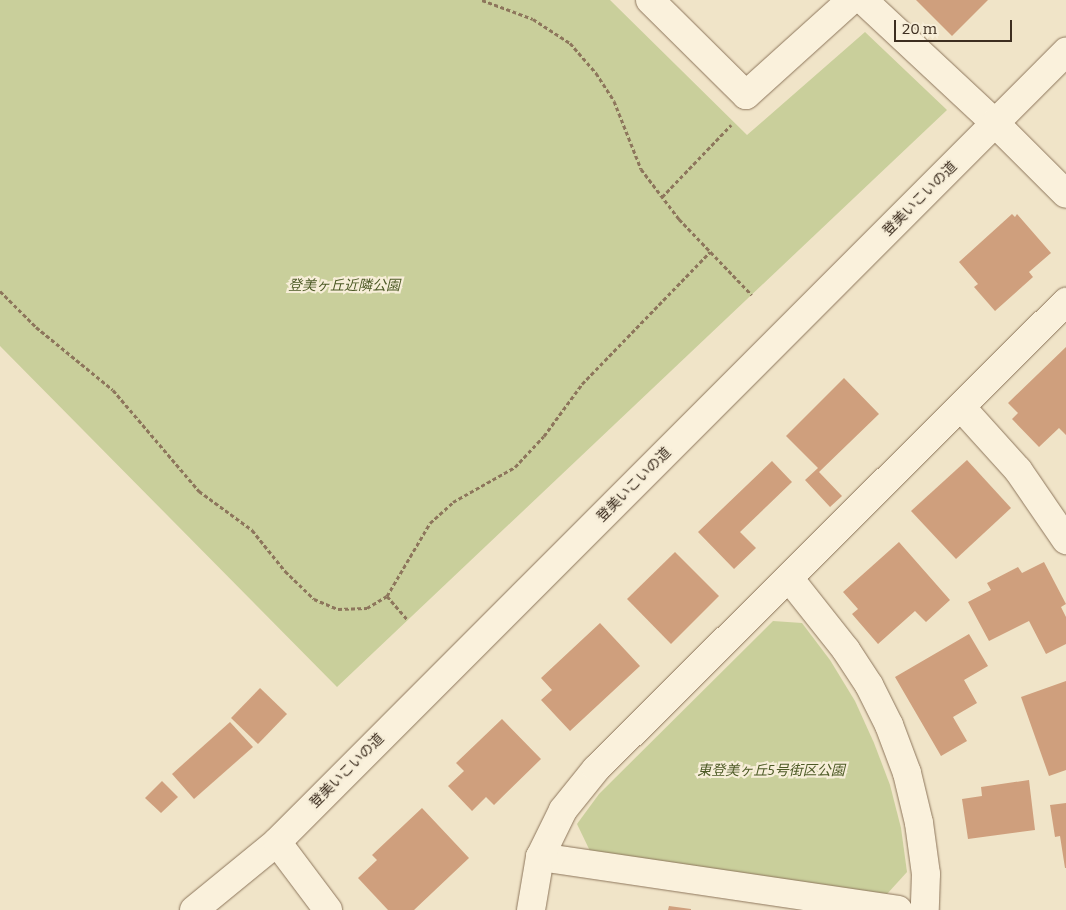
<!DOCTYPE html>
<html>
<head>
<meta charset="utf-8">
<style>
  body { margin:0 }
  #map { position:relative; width:1066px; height:910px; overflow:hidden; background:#f0e4c8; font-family:Bitter,"Noto Sans JP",serif }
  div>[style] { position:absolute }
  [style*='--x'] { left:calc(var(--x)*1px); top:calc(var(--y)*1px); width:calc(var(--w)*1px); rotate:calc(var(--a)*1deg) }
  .green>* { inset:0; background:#c9cf9b }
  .building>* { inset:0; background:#cf9f7d }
  .path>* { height:3px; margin-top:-1.5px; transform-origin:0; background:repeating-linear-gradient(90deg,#8d765c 0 4px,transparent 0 6.5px) }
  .roads { filter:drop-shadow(0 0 1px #8d765c) drop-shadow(0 0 1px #8d765c) }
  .street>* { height:28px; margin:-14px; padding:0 14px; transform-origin:14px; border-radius:14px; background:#faf1dc }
  .secondary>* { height:28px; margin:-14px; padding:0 14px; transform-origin:14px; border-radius:14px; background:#faf1dc }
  span { translate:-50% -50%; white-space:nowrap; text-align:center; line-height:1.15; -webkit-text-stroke:4.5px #f7eed8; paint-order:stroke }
  .street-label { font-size:14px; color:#3d2e20 }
  .park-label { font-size:14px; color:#4d5a26; font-style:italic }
  .scale { position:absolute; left:894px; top:20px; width:118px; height:22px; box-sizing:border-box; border:2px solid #3d2e20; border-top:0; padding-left:6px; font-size:15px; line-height:18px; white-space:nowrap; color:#3d2e20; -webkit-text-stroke:4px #f7eed8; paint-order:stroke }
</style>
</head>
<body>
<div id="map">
  <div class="green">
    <div style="clip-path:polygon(0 0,610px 0,747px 135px,865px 32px,947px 110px,337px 687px,0 346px)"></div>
    <div style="clip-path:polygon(773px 621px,802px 623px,830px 660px,855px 701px,874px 743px,890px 785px,901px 828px,907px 872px,887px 894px,590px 851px,577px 824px,599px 794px)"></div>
  </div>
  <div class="building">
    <div style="clip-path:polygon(916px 0,988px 0,952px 36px)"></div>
    <div style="clip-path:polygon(1012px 214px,1015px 217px,1017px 214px,1051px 253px,1029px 272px,1033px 277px,995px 311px,974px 287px,978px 284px,959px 262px)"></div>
    <div style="clip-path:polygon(1066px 347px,1066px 435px,1059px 428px,1039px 447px,1012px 419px,1018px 413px,1008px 403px)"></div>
    <div style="clip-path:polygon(844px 378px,879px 414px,819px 472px,842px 496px,830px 507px,805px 480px,818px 468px,786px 436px)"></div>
    <div style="clip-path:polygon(967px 460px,1011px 508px,956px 559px,911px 511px)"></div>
    <div style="clip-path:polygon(772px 461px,792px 482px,740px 532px,756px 548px,734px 569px,698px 532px)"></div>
    <div style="clip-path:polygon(899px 542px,950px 600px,926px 622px,915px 611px,878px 644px,852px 614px,858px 609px,843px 592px)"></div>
    <div style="clip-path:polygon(675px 552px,719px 596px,671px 644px,627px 599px)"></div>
    <div style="clip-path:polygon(1044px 562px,1066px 604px,1061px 607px,1066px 617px,1066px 644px,1046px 654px,1029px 621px,989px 641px,968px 602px,991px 590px,987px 583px,1018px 567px,1022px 573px)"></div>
    <div style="clip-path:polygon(600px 623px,640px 666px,570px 731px,541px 700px,552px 690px,541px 678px)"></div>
    <div style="clip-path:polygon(969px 634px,988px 666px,964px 680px,977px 703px,953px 717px,967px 741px,941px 756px,895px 677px)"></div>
    <div style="clip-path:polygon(1066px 681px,1066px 770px,1049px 776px,1021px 697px)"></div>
    <div style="clip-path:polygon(260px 688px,287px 714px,258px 744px,231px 718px)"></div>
    <div style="clip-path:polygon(502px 719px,541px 759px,494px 805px,486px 797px,472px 811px,448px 786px,464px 771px,456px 763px)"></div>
    <div style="clip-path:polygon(230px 722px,253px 747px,194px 799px,172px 774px)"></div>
    <div style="clip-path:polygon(1029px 780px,1035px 830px,968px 839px,962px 799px,982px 796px,981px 787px)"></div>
    <div style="clip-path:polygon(162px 781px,178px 797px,161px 813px,145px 798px)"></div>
    <div style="clip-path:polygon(1066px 803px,1066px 868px,1065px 868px,1060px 836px,1055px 837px,1050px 805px)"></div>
    <div style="clip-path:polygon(422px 808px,469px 858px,414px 910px,388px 910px,358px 878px,377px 860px,372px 855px)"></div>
    <div style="clip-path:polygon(669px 906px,691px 909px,691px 910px,668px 910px)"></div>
  </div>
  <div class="path">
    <div style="--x:482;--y:0;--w:54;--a:20.4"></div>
    <div style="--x:533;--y:19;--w:44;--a:33"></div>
    <div style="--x:570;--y:43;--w:40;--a:49"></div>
    <div style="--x:596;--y:73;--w:33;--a:57"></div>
    <div style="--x:614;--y:101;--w:73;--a:68.3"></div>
    <div style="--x:641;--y:169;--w:63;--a:52.8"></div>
    <div style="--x:679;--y:219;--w:105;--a:46.2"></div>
    <div style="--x:662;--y:197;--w:100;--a:-46.2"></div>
    <div style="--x:0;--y:291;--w:51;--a:45"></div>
    <div style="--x:36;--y:327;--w:99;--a:39.3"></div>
    <div style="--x:113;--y:390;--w:133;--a:49.6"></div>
    <div style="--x:199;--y:491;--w:66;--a:36.3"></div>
    <div style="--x:252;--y:530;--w:53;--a:51.2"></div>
    <div style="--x:285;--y:571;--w:40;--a:44"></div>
    <div style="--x:314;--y:599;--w:26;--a:23"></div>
    <div style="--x:338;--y:609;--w:29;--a:-2"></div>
    <div style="--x:367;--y:608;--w:23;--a:-31"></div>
    <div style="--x:387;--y:596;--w:85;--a:-59.5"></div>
    <div style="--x:430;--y:523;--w:31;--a:-42"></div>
    <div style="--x:453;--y:502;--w:71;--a:-29.4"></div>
    <div style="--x:515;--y:467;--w:42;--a:-46.9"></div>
    <div style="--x:544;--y:436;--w:64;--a:-53.8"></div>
    <div style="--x:582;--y:384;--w:184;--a:-45.9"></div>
    <div style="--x:387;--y:596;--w:32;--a:49"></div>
  </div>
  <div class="roads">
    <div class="street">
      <div style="--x:650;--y:0;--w:135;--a:44.7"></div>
      <div style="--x:746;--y:95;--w:142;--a:-42.1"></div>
      <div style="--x:961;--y:407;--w:85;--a:47.9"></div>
      <div style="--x:1018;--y:470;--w:85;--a:55.6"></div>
      <div style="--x:789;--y:578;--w:92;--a:51.6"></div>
      <div style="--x:846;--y:650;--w:42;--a:56.7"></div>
      <div style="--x:869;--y:685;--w:45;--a:63.4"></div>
      <div style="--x:889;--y:725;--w:51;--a:69.4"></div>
      <div style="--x:907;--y:773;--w:51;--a:76.5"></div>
      <div style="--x:919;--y:823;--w:51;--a:82.2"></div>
      <div style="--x:926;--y:874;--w:36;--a:92"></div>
      <div style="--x:277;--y:842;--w:85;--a:53.1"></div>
      <div style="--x:540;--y:857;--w:362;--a:8.4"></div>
      <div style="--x:531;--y:910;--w:54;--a:-80.4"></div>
      <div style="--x:540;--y:857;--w:52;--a:-63.9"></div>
      <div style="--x:563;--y:810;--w:53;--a:-51.2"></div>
      <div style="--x:596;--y:769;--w:663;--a:-44.82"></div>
    </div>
    <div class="secondary">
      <div style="--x:863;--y:0;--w:180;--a:43"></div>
      <div style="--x:995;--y:123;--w:100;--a:45"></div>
      <div style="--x:194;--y:910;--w:107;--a:-39.3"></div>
      <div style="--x:277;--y:842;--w:1117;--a:-45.04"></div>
    </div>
  </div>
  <div class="street-label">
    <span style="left:920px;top:199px;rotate:-45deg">登美いこいの道</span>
    <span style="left:634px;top:485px;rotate:-45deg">登美いこいの道</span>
    <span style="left:347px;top:771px;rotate:-45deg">登美いこいの道</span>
  </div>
  <div class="park-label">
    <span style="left:344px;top:286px">登美ヶ丘近隣公園</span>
    <span style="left:771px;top:771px">東登美ヶ丘5号街区公園</span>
  </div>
  <div class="scale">20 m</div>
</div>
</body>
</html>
